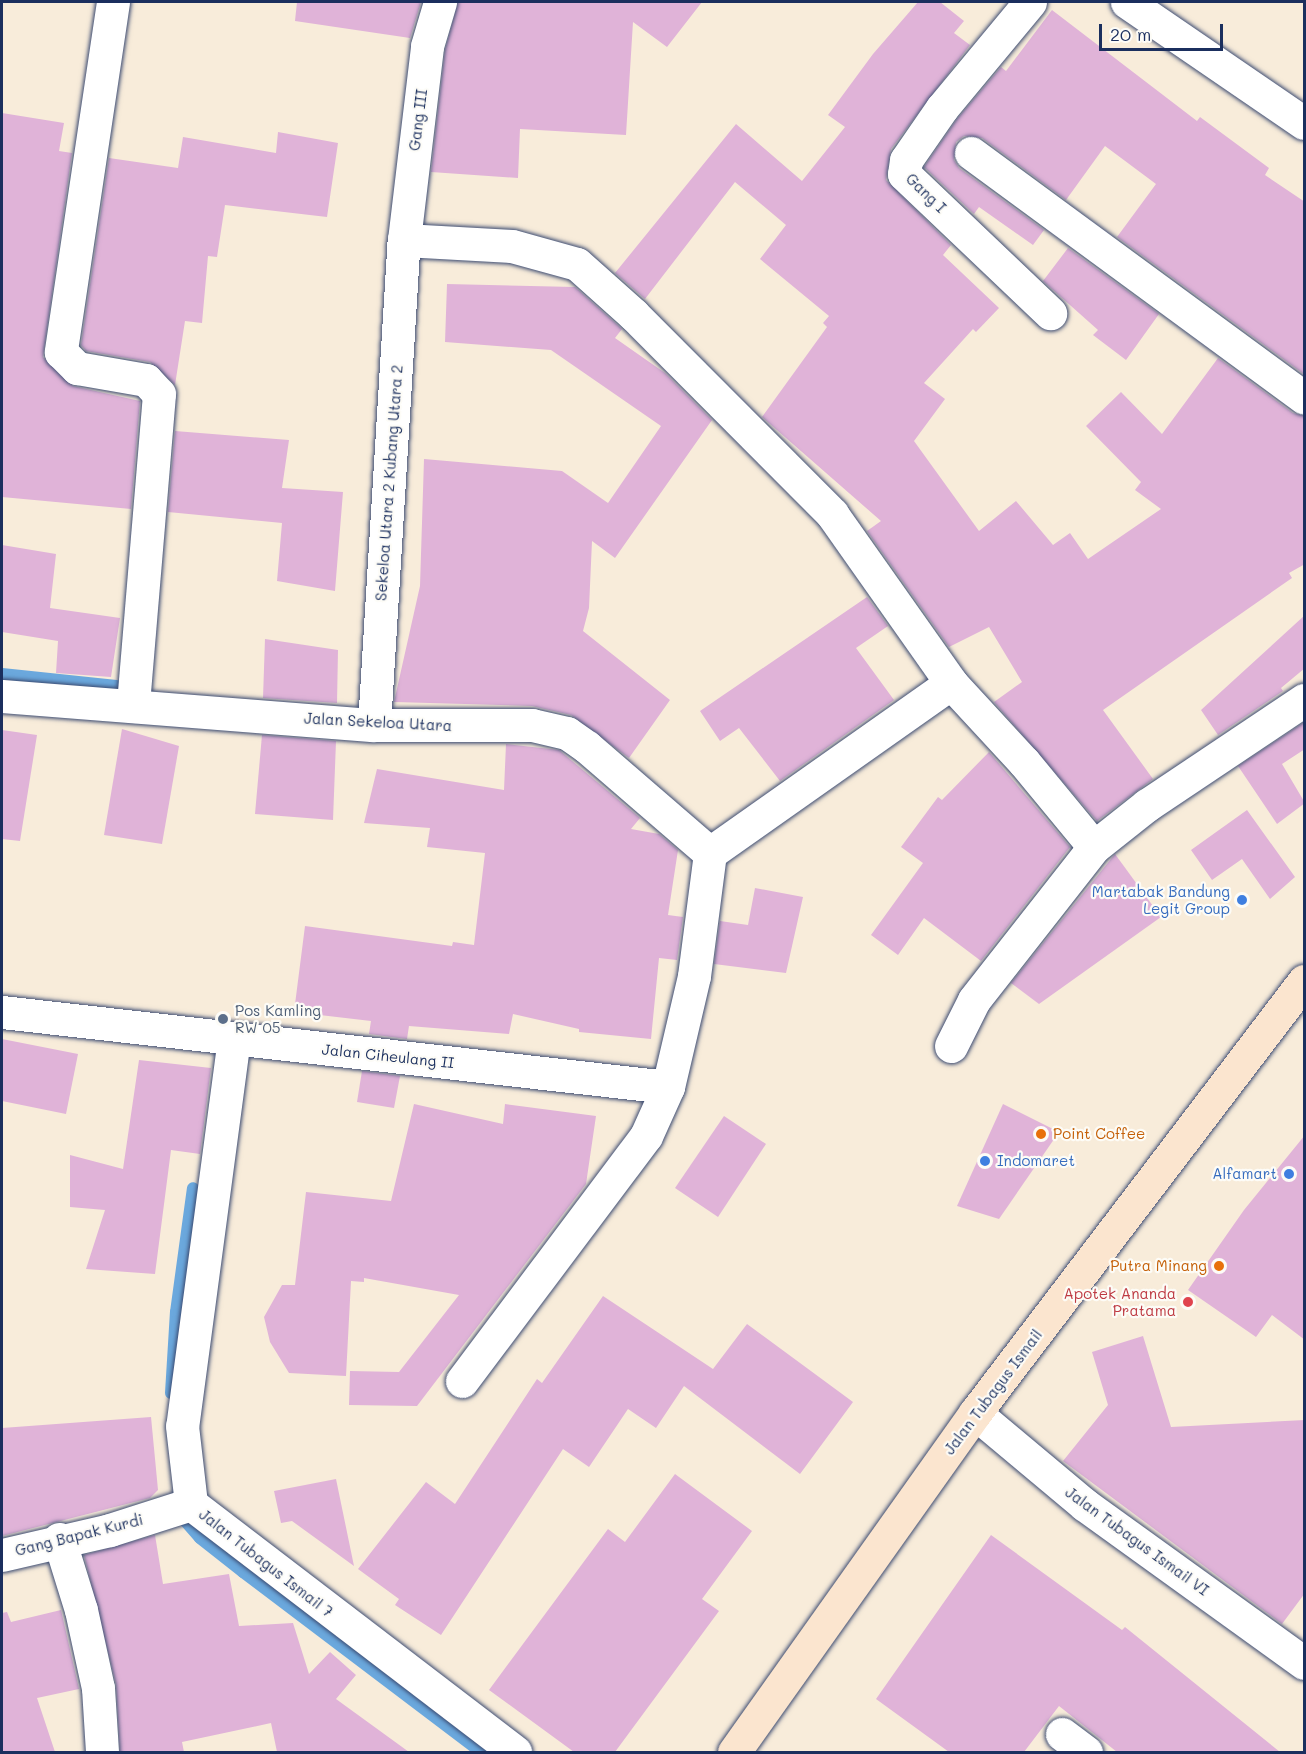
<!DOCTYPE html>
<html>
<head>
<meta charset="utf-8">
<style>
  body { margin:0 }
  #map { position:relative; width:1306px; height:1754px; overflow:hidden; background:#f8ecda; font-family:Mali,sans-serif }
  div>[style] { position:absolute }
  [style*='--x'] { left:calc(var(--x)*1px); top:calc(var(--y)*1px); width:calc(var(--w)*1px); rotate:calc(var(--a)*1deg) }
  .stream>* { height:12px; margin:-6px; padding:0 6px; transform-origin:6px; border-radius:6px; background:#6ba8dd }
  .building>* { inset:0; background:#e0b3d8 }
  .roads { filter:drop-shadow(0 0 2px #3c4b71) drop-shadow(0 0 2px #3c4b71) }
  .minor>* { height:33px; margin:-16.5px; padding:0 16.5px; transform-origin:16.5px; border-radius:16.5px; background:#fff }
  .secondary>* { height:33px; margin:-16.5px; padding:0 16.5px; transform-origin:16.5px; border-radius:16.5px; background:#fbe5cf }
  .dots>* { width:16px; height:16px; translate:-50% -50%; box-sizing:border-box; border:3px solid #fdfcf7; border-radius:50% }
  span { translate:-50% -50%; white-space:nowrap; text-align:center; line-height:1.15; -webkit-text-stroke:4.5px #fdfcf7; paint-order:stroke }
  .street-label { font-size:15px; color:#1b2f5e }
  .shop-label { font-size:15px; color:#366cbe }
  .right { translate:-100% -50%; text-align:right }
  .left { translate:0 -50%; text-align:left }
  .service-label { font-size:15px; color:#4e5e75 }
  .food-label { font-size:15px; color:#c56008 }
  .health-label { font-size:15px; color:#be3a42 }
  .frame { position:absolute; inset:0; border:3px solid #1b2f5e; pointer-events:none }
  .scale { position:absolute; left:1099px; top:24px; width:124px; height:27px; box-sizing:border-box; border:3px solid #1b2f5e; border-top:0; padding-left:8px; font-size:18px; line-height:21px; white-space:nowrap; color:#1b2f5e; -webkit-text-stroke:4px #fdfcf7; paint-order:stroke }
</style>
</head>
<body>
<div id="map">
  <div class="stream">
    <div style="--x:2;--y:674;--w:115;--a:6"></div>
    <div style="--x:171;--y:1393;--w:81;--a:-86.5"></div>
    <div style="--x:176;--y:1312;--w:125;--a:-82.2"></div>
    <div style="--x:180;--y:1515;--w:30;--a:49"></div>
    <div style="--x:200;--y:1538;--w:55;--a:38.3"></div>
    <div style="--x:243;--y:1572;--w:298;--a:37.1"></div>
  </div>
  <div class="building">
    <div style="clip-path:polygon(297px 2px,421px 2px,410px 38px,295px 21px)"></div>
    <div style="clip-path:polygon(458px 2px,702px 2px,667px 47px,633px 22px,626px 135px,520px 129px,518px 178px,431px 172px,445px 50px)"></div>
    <div style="clip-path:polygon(918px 2px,940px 2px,964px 21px,954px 33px,970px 45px,891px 149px,886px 180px,951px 245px,943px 255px,999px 308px,976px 332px,973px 329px,924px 383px,945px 399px,914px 441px,979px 531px,1016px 501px,1053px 545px,1070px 533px,1088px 559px,1161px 509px,1135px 490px,1141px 482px,1086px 426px,1121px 392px,1162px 434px,1218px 358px,1293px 413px,1305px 416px,1305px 564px,1289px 573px,1292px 578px,1103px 710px,1153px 779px,1097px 821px,994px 702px,1022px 682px,989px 627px,949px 647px,867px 531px,881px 521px,762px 417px,827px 327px,823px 323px,829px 316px,760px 259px,786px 225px,735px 182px,645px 299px,615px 273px,736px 124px,802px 181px,845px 127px,828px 115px,873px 54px)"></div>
    <div style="clip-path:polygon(1052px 10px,1197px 121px,1200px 117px,1269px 168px,1265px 175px,1305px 202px,1305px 375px,1117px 237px,1156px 184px,1105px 146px,1066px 200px,982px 138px,964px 136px,956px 142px,954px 160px,959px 168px,1044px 230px,1033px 245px,979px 207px,974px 214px,924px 167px,957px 119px,1001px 67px,1006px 71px)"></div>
    <div style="clip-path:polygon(2px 113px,64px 123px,59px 151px,72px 153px,43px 357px,73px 386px,140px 401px,131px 509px,2px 497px)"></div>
    <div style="clip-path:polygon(278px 132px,338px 143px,327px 217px,225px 205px,217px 257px,208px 256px,202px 323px,185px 321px,175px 385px,150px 362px,86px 351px,81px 345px,109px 158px,178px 168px,183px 137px,276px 153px)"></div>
    <div style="clip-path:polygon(1068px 248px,1159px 314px,1126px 360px,1093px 335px,1098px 330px,1043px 281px)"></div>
    <div style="clip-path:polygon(447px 284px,575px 287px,622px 329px,615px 338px,665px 373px,712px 420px,615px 558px,592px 541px,589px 608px,583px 631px,670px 700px,629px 758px,571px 715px,532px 706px,394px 702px,420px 586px,424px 459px,562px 471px,608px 503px,661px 426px,551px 350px,445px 342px)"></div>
    <div style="clip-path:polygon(175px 431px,289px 440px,282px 488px,343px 492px,335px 591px,277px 581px,282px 523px,168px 512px)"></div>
    <div style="clip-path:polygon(2px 545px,56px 554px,50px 608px,120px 618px,111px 677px,56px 673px,58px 641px,2px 632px)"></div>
    <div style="clip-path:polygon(867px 597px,888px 626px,856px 648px,894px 700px,780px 781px,739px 728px,720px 741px,700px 711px)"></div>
    <div style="clip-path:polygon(1305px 615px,1305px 668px,1281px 688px,1283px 691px,1218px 735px,1201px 710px)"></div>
    <div style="clip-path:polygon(265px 639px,338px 650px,337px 703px,263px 698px)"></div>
    <div style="clip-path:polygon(1303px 723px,1305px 749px,1282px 764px,1305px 803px,1277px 824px,1238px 766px)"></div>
    <div style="clip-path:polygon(122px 729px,179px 746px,162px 844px,104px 835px)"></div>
    <div style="clip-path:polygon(2px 730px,37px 735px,20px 841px,2px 839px)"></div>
    <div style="clip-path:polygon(262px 735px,336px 741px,333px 820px,255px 814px)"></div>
    <div style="clip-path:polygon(506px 744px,559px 750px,640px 818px,631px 829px,659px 834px,678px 850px,668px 915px,683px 917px,677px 960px,659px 958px,651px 1039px,579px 1032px,579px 1029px,513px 1014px,509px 1034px,409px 1026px,407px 1039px,369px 1034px,371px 1021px,294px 1012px,305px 926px,452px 946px,453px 942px,474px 945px,485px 853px,427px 847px,430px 828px,364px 823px,377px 769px,504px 790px)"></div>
    <div style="clip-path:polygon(989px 752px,1070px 847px,981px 961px,924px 918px,898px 955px,871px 935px,923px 863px,901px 847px,938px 797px,942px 800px)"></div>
    <div style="clip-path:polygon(1247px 810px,1295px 877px,1270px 899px,1242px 859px,1212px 880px,1191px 850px)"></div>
    <div style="clip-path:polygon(1115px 854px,1161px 917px,1039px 1004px,1011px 983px)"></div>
    <div style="clip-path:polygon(755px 888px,803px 897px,786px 973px,714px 964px,720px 921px,748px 925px)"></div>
    <div style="clip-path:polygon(2px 1039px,78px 1054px,66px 1114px,2px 1101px)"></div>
    <div style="clip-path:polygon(139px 1060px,211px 1068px,200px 1154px,171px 1150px,155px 1274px,86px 1269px,105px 1210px,70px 1207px,70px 1155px,123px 1169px)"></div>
    <div style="clip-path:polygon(362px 1071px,400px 1076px,394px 1108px,357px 1102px)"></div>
    <div style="clip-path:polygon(414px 1104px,503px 1124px,505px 1104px,596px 1116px,586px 1184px,417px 1406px,349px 1405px,350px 1371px,399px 1372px,459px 1295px,364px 1278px,364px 1282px,351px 1281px,346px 1376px,289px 1373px,270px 1342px,264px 1317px,282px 1285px,295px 1285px,306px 1192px,391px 1201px)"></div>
    <div style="clip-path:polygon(1003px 1104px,1059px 1132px,999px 1219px,957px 1206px)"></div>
    <div style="clip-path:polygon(724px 1116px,766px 1144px,718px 1217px,675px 1188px)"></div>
    <div style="clip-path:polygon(1305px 1135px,1305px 1340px,1272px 1315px,1256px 1337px,1188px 1290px,1244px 1210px)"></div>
    <div style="clip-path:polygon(603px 1296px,713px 1369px,747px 1324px,853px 1402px,800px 1474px,684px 1386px,656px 1428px,628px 1409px,589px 1467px,563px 1449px,441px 1635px,395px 1605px,399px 1599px,358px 1569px,426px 1482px,455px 1504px,537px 1379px,542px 1383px)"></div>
    <div style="clip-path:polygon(1143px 1336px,1171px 1427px,1305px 1420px,1305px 1593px,1282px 1624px,1063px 1461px,1108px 1405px,1092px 1352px)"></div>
    <div style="clip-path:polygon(151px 1417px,158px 1490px,150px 1498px,2px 1536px,2px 1428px)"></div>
    <div style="clip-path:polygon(675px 1474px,752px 1531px,702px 1599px,719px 1611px,615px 1752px,574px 1752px,489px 1690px,608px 1529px,625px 1542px)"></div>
    <div style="clip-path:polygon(336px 1479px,354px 1566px,292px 1521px,281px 1523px,274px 1491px)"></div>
    <div style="clip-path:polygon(155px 1535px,163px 1584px,229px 1574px,239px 1626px,293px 1623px,309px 1674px,330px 1652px,356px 1675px,336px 1699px,409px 1752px,277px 1752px,271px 1723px,182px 1742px,184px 1752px,120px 1752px,116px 1684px,84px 1555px)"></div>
    <div style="clip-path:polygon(991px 1535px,1122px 1630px,1125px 1627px,1280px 1752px,1117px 1752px,1059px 1706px,1024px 1752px,949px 1752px,876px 1699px)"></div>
    <div style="clip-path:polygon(61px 1610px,79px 1689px,37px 1698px,55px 1752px,2px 1752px,2px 1613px,7px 1612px,11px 1622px)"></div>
  </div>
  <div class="roads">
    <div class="minor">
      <div style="--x:113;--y:2;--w:354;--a:98.5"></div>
      <div style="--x:61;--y:352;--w:23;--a:45"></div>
      <div style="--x:77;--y:368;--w:70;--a:9.9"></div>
      <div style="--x:146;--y:380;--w:19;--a:47"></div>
      <div style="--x:159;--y:394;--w:313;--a:94.8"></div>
      <div style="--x:1030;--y:2;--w:138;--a:129.7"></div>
      <div style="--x:942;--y:108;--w:63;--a:124.7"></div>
      <div style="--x:906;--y:160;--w:14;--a:98"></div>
      <div style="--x:904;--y:174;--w:202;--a:43.6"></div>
      <div style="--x:1127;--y:2;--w:214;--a:34.4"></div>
      <div style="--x:971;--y:153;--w:413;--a:36.3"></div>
      <div style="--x:404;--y:240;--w:108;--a:3.2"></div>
      <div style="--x:512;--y:246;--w:67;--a:15.5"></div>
      <div style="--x:577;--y:264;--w:76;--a:41.8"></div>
      <div style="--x:634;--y:315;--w:281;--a:45.1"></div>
      <div style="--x:832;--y:514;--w:207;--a:54.8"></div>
      <div style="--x:951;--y:683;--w:108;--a:47.3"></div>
      <div style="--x:1024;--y:762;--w:110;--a:50.5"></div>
      <div style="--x:2;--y:696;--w:373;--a:4.5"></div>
      <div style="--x:374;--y:725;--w:158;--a:0"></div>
      <div style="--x:532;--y:725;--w:36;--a:13"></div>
      <div style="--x:567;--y:733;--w:24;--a:35"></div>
      <div style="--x:587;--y:747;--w:162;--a:40.8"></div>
      <div style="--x:374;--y:725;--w:486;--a:-86.5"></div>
      <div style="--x:404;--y:240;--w:195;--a:-83.2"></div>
      <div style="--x:427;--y:46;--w:46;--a:-73.5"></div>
      <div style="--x:2;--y:1012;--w:670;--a:6.43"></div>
      <div style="--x:234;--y:1038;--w:391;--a:97.6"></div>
      <div style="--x:182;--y:1426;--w:79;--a:83.4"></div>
      <div style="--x:191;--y:1504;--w:408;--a:37.4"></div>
      <div style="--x:951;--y:1046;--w:51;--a:-63.4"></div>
      <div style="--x:974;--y:1000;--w:194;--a:-51.9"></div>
      <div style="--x:1094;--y:847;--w:68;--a:-38.4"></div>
      <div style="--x:1147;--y:805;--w:189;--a:-33.8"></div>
      <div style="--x:462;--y:1381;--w:306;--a:-53.1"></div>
      <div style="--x:646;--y:1136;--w:54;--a:-65.8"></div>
      <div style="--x:668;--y:1087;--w:114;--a:-76.8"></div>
      <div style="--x:694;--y:976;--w:124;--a:-82.6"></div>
      <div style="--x:710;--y:853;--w:295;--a:-35.2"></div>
      <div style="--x:975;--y:1413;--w:143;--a:39.9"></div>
      <div style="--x:1085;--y:1505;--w:270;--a:35.8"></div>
      <div style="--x:59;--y:1539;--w:74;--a:72.8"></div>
      <div style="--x:81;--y:1610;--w:80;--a:77.7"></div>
      <div style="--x:98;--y:1688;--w:64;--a:86.4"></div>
      <div style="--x:2;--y:1555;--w:111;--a:-13"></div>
      <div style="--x:110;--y:1530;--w:85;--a:-17.8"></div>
      <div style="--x:1062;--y:1734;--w:30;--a:37"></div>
    </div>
    <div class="secondary">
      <div style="--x:734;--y:1752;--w:416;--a:-54.6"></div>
      <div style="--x:975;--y:1413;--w:543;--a:-52.71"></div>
    </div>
  </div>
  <div class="dots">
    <div style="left:1242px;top:900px;background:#3f7fe0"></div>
    <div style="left:223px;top:1019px;background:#5c6f8a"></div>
    <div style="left:1041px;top:1134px;background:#e8710a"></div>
    <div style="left:985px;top:1161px;background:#3f7fe0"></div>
    <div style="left:1289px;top:1174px;background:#3f7fe0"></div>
    <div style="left:1219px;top:1266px;background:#e8710a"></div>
    <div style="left:1188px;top:1302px;background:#e0444e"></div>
  </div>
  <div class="street-label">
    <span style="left:418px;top:120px;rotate:-83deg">Gang III</span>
    <span style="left:926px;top:193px;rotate:44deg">Gang I</span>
    <span style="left:389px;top:483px;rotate:-86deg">Sekeloa Utara 2 Kubang Utara 2</span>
    <span style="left:378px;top:722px;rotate:3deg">Jalan Sekeloa Utara</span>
    <span style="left:388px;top:1056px;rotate:6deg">Jalan Ciheulang II</span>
    <span style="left:993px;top:1392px;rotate:-53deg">Jalan Tubagus Ismail</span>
    <span style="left:79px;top:1535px;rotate:-14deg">Gang Bapak Kurdi</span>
    <span style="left:1137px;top:1541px;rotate:36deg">Jalan Tubagus Ismail VI</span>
    <span style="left:266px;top:1563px;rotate:38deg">Jalan Tubagus Ismail 7</span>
  </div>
  <div class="shop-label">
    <span class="right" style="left:1230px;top:900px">Martabak Bandung<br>Legit Group</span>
    <span class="left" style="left:997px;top:1161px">Indomaret</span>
    <span class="right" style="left:1277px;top:1174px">Alfamart</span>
  </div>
  <div class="service-label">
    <span class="left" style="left:235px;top:1019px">Pos Kamling<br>RW 05</span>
  </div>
  <div class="food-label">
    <span class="left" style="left:1053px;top:1134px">Point Coffee</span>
    <span class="right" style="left:1207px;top:1266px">Putra Minang</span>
  </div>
  <div class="health-label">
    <span class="right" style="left:1176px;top:1302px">Apotek Ananda<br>Pratama</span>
  </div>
  <div class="frame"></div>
  <div class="scale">20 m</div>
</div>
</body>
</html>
